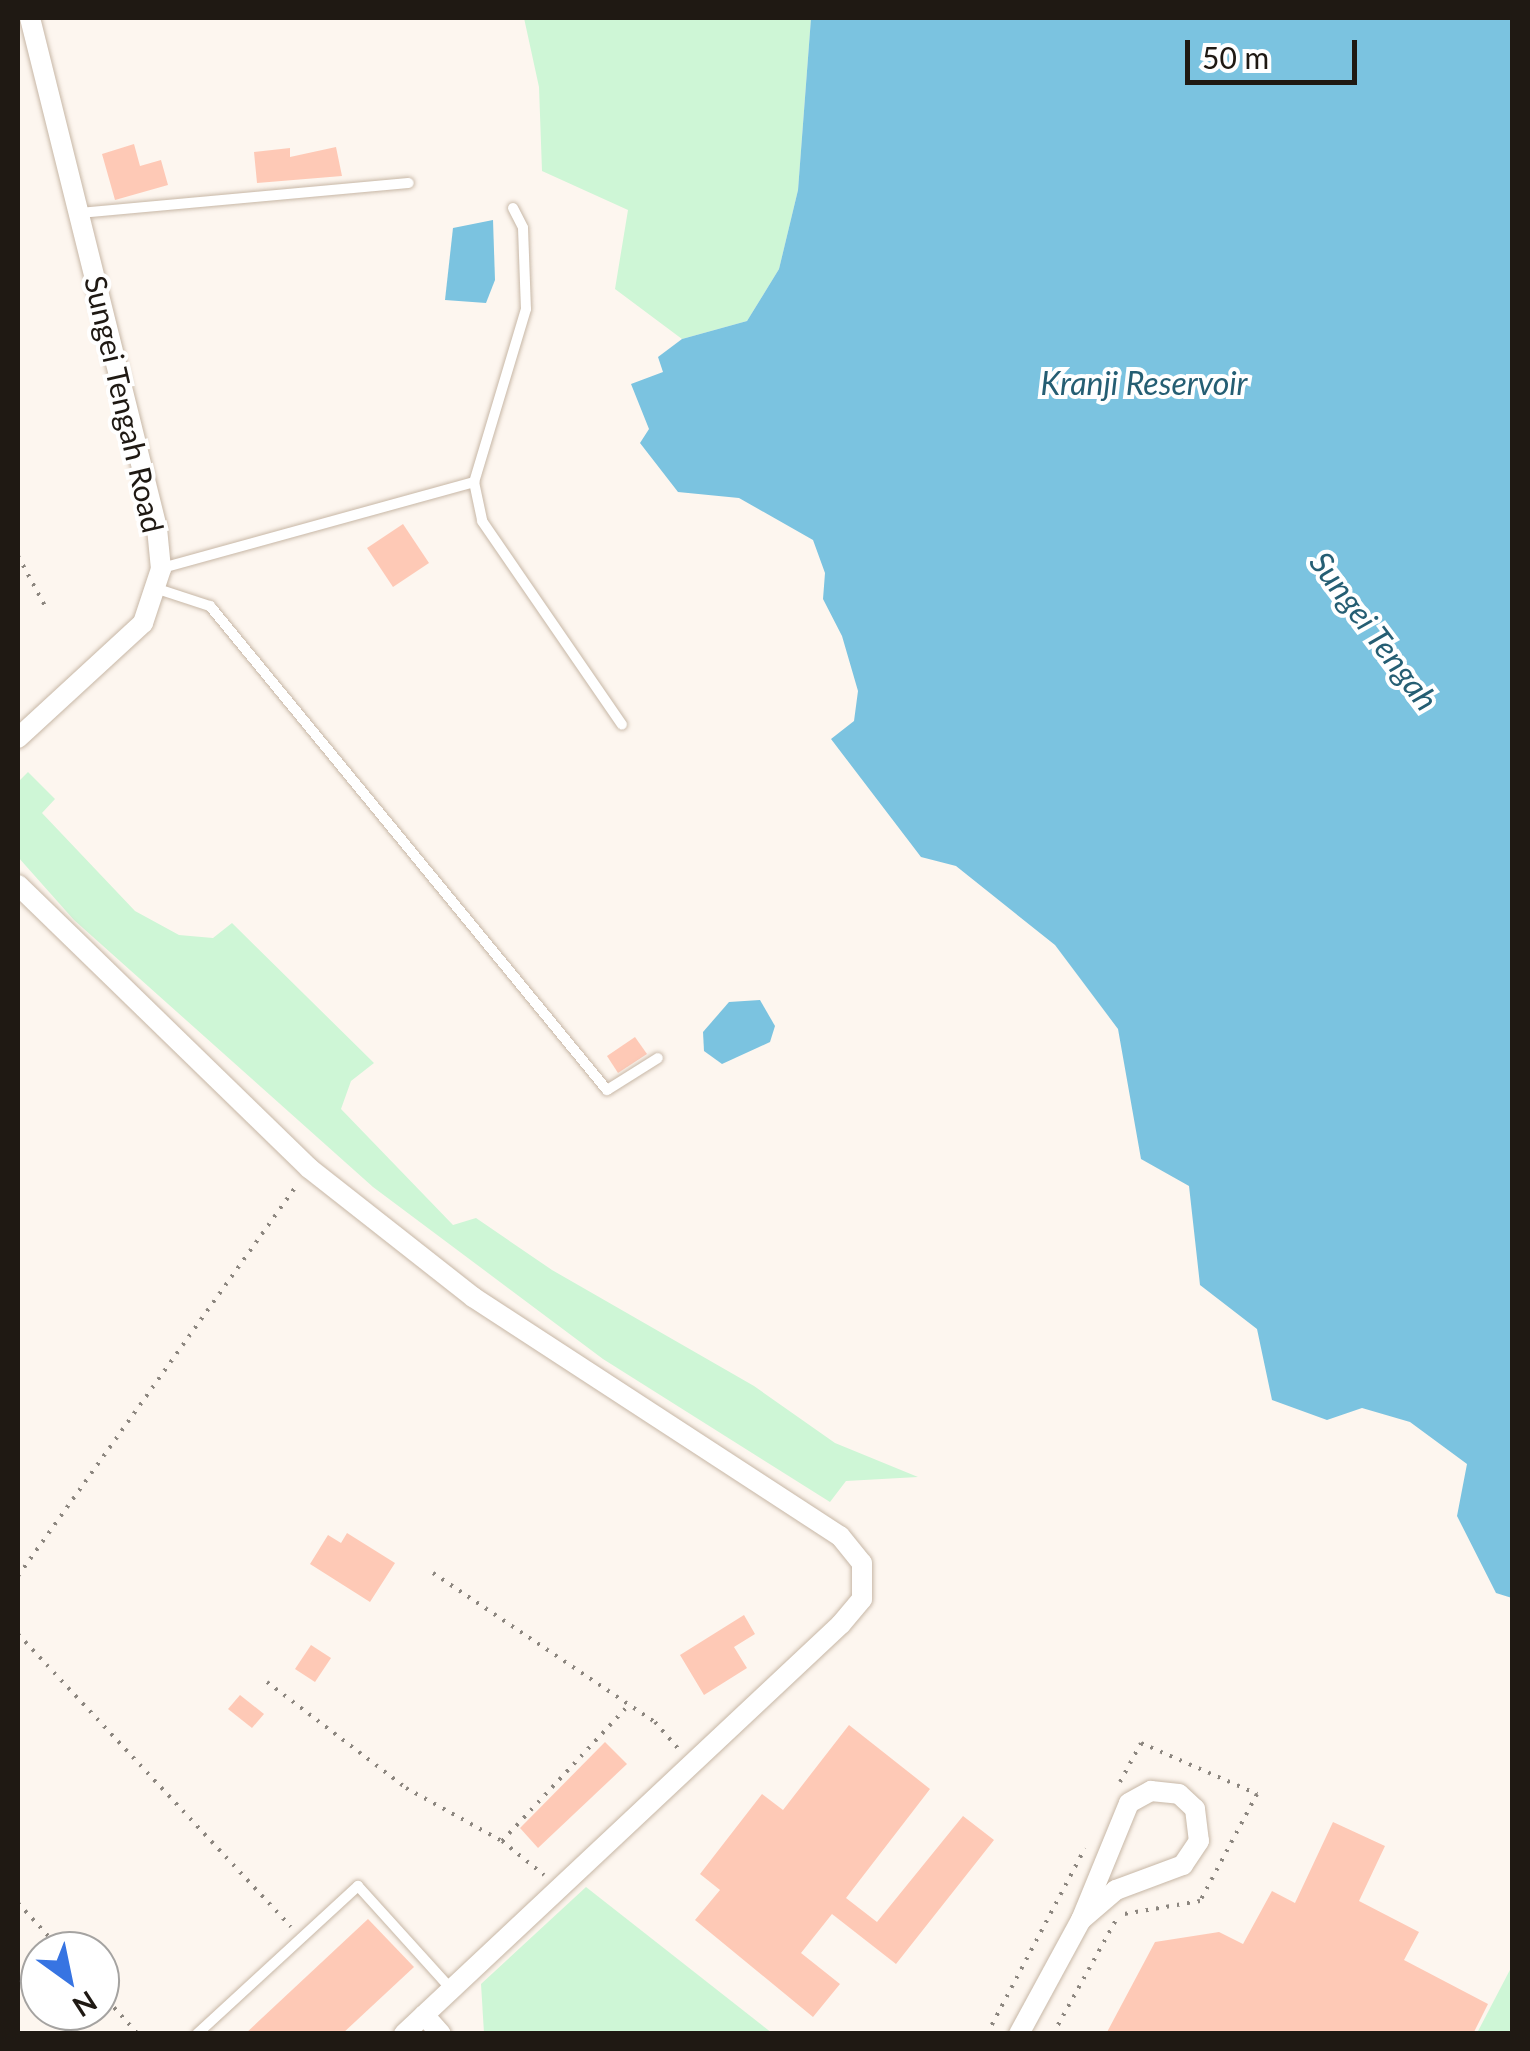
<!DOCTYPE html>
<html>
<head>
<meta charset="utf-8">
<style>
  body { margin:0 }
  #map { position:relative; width:1530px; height:2051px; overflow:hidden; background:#fdf6ef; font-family:Lato,sans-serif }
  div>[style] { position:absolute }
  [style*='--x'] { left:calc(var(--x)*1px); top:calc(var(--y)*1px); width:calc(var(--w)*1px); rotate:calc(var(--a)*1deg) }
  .green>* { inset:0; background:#cef6d6 }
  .water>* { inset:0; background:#7bc3e0 }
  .building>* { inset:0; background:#fec9b6 }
  .path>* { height:4px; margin-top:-2px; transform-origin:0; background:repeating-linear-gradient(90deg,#8c867f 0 2.5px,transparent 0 10.5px) }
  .roads { filter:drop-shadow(0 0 2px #c7b7a6) drop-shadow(0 0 2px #c7b7a6) }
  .service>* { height:10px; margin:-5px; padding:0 5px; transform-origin:5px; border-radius:5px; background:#fff }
  .minor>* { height:20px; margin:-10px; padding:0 10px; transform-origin:10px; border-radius:10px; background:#fff }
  span { translate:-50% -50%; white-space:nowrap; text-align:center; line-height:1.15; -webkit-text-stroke:8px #fff; paint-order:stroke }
  .street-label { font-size:30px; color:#1f1913 }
  .water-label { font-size:32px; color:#255e73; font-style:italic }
  .frame { position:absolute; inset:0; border:20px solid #1f1913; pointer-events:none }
  .north { position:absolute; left:20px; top:1931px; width:100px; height:100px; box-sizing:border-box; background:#fff; border:2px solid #a5a3a1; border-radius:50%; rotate:147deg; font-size:28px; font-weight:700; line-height:40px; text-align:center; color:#1f1913 }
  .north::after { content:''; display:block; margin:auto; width:35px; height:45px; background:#3774e2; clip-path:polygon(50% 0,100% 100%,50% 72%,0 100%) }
  .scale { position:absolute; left:1185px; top:40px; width:172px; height:45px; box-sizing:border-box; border:5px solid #1f1913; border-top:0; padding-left:12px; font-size:30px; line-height:35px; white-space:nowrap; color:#1f1913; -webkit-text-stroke:8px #fff; paint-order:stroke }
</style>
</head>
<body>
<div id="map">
  <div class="green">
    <div style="clip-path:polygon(524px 18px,811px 18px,798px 190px,779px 269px,747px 321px,682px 339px,615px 289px,628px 210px,542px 171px,539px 87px)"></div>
    <div style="clip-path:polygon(28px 772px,55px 799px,42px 813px,135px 911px,179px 935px,213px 938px,232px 923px,374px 1063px,351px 1081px,341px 1109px,453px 1225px,476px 1218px,552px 1270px,754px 1386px,835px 1443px,918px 1477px,846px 1481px,830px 1502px,603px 1359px,373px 1187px,74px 920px,18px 857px,18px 782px)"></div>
    <div style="clip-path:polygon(586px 1887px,772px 2033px,484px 2033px,481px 1984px)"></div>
    <div style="clip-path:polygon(1512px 1966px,1512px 2033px,1477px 2033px)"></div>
  </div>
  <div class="water">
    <div style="clip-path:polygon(811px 18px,1512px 18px,1512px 1598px,1496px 1593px,1457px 1516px,1467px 1464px,1410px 1422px,1362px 1408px,1327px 1420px,1272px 1400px,1257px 1329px,1200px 1285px,1189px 1186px,1141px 1159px,1118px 1029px,1055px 945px,956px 866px,921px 857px,831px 739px,854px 721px,858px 691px,842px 636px,823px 599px,825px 573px,813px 540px,739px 498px,678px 492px,640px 443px,649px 429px,631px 384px,663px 372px,658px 357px,682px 339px,747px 321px,779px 269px,798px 190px)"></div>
    <div style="clip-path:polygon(493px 220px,495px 280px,486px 303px,445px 300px,453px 228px)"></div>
    <div style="clip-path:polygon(760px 1000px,775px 1026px,770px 1042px,722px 1064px,704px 1051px,703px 1032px,729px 1002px)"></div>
  </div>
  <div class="building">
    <div style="clip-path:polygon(134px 144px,140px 166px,161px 160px,168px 185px,115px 200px,102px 154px)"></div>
    <div style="clip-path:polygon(336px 147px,342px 176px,257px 183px,254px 152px,290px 148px,290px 157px)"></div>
    <div style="clip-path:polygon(403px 524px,429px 563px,393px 587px,367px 548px)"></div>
    <div style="clip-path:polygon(635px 1037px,647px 1054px,618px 1073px,607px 1056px)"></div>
    <div style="clip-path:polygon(347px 1533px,395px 1563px,370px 1602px,310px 1564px,328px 1535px,341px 1543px)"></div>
    <div style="clip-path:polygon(744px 1615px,755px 1634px,734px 1647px,747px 1668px,704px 1695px,680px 1655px)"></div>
    <div style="clip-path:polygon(311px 1645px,331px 1658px,315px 1682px,295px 1669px)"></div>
    <div style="clip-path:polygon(240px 1695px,264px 1714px,252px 1728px,228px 1709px)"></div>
    <div style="clip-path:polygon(849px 1725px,930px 1789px,846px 1898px,877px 1922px,963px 1816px,994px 1840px,896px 1964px,832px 1914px,801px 1953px,840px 1984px,813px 2017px,695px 1920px,720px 1890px,700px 1874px,762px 1794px,783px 1810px)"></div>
    <div style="clip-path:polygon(605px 1742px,627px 1764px,538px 1848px,520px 1828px)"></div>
    <div style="clip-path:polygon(1333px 1822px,1385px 1846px,1359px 1901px,1419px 1932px,1404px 1960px,1488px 2004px,1473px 2034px,1106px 2034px,1155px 1942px,1219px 1932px,1243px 1944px,1272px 1891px,1295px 1903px)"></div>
    <div style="clip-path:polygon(368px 1919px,414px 1967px,342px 2034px,245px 2034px)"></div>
  </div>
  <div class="path">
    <div style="--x:18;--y:556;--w:57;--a:61.6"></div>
    <div style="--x:433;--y:1573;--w:267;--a:33.9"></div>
    <div style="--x:655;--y:1722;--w:35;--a:49"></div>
    <div style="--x:18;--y:1576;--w:480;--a:-54.5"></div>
    <div style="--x:18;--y:1634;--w:400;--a:47"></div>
    <div style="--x:267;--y:1682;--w:175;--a:37.3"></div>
    <div style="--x:406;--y:1788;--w:110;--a:28.9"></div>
    <div style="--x:502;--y:1841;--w:54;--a:39"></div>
    <div style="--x:1120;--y:1782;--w:44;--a:-61.7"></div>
    <div style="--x:1141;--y:1743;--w:127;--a:23.7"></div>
    <div style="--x:1257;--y:1794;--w:121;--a:118"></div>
    <div style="--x:1200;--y:1901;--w:77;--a:170.3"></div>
    <div style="--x:502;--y:1841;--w:185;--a:-47"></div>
    <div style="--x:18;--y:1903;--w:65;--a:47.5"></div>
    <div style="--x:100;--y:1992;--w:57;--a:47.9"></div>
    <div style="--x:987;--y:2034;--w:210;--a:-62.2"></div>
    <div style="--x:1053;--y:2034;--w:130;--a:-61.1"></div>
  </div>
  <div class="roads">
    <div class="service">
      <div style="--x:513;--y:208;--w:22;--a:63"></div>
      <div style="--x:523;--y:228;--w:81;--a:87.9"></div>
      <div style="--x:526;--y:309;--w:181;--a:106.7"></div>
      <div style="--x:474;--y:482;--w:40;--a:78"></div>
      <div style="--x:482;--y:521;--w:247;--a:55.5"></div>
      <div style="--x:79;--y:213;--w:331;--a:-5.2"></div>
      <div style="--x:162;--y:568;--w:324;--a:-15.4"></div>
      <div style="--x:158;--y:589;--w:55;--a:18.1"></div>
      <div style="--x:210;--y:606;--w:626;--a:50.64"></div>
      <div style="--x:607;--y:1090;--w:60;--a:-32.1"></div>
      <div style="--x:197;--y:2034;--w:219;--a:-42.6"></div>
      <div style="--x:358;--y:1886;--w:139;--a:47.9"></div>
    </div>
    <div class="minor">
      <div style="--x:18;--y:738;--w:170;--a:-42.6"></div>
      <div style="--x:143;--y:623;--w:57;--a:-71.6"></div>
      <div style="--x:161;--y:569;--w:41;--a:-95.6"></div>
      <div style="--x:157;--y:528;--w:526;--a:-103.98"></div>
      <div style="--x:18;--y:885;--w:406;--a:44.2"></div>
      <div style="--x:309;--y:1168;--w:209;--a:38.2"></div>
      <div style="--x:473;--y:1297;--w:438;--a:33.1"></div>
      <div style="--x:840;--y:1536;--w:35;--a:51"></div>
      <div style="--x:862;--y:1563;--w:36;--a:90"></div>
      <div style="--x:862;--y:1599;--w:33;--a:130"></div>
      <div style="--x:841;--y:1624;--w:599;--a:136.83"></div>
      <div style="--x:424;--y:2015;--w:25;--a:48"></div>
      <div style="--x:1019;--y:2034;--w:130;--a:-61.5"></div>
      <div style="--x:1081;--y:1920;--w:126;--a:-67.7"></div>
      <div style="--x:1129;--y:1803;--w:25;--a:-29"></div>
      <div style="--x:1151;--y:1791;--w:28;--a:6"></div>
      <div style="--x:1179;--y:1794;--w:22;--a:43"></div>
      <div style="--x:1195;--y:1809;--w:32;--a:83"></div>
      <div style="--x:1199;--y:1841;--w:29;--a:124"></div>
      <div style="--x:1183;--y:1865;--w:72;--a:159.5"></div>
      <div style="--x:1116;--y:1890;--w:46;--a:139.4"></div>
    </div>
  </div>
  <div class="street-label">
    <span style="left:125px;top:404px;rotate:77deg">Sungei Tengah Road</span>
  </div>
  <div class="water-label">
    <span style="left:1144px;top:383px">Kranji Reservoir</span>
    <span style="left:1374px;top:631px;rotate:53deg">Sungei Tengah</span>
  </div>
  <div class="frame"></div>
  <div class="north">N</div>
  <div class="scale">50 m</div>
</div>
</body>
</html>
